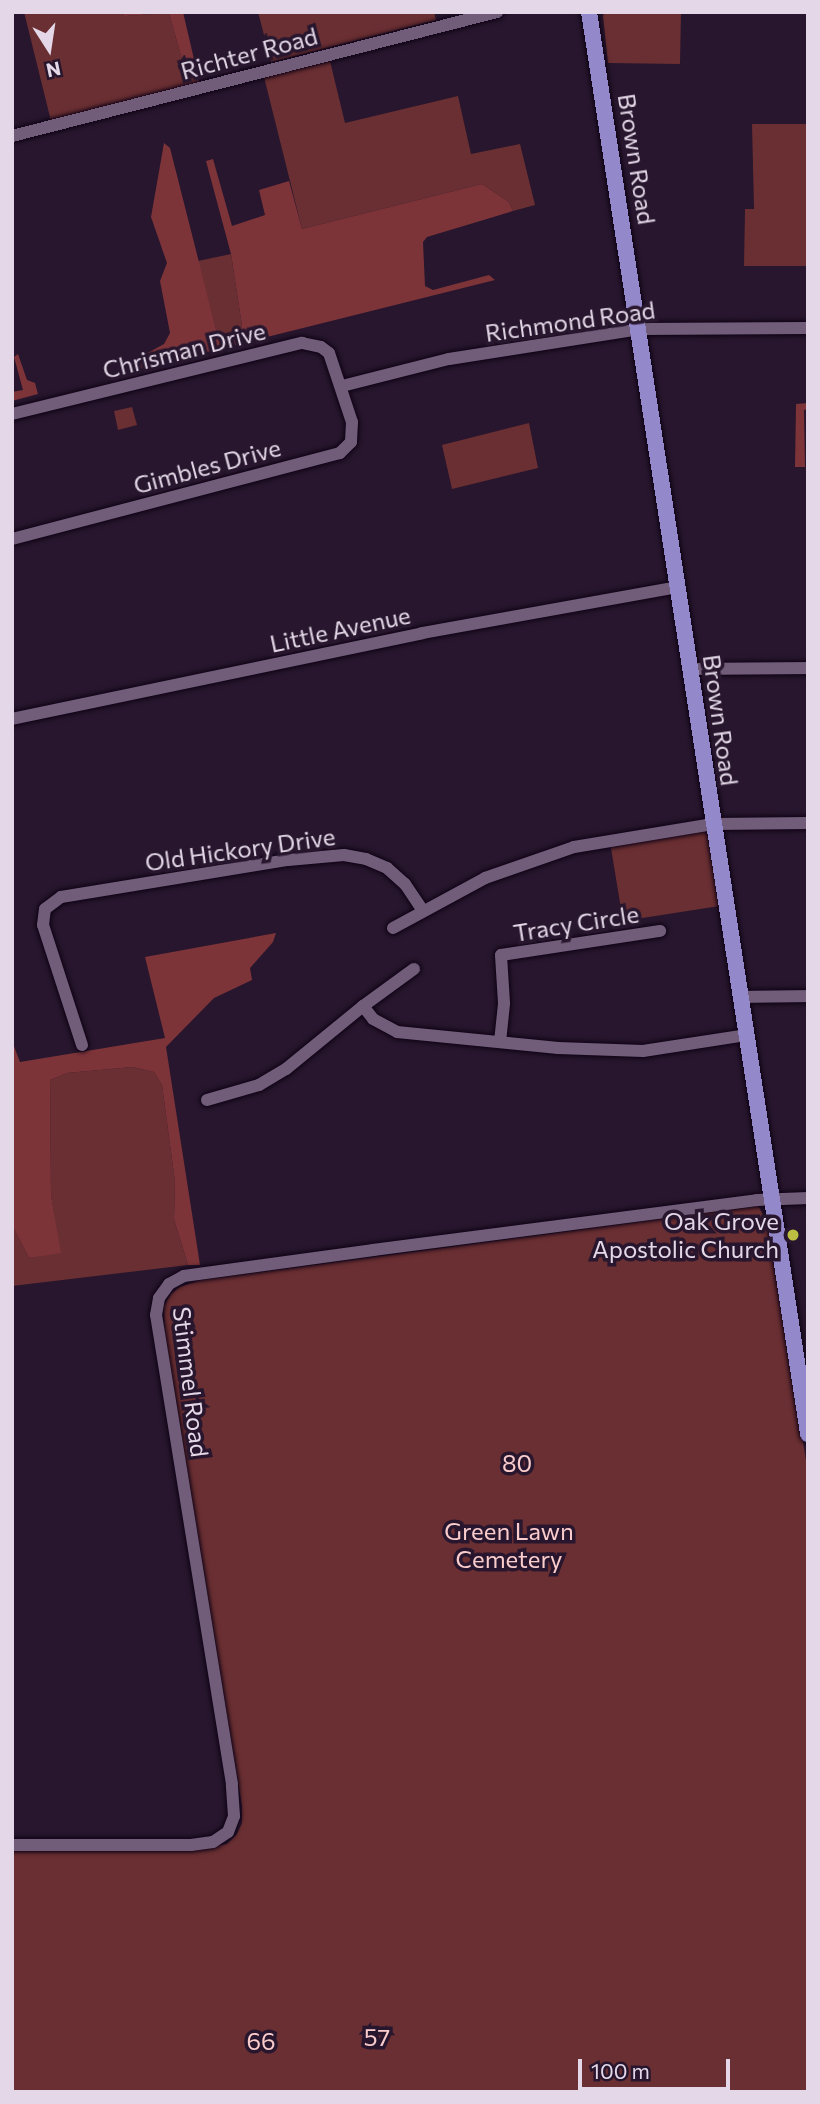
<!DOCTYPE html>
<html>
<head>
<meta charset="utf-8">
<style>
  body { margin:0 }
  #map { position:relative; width:820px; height:2104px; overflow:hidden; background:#27162d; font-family:Commissioner,sans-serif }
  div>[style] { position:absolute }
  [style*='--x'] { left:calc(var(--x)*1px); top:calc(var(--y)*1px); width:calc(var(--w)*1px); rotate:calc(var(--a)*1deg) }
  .green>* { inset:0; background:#6a2f32 }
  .forest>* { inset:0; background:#7d3439 }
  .roads { filter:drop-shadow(0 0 2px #0f0215) drop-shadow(0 0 2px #0f0215) }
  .minor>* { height:12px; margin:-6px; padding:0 6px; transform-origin:6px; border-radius:6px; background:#715d79 }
  .major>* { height:16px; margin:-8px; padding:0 8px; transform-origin:8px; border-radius:8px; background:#9388c9 }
  .dots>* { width:19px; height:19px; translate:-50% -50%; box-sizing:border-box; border:4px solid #27162d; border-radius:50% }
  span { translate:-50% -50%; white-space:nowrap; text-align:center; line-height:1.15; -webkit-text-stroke:7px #27162d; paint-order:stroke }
  .street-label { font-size:24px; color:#e4d8e8 }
  .poi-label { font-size:24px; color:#e4d8e8 }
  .right { translate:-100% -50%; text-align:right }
  .park-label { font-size:24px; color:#facccc }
  .frame { position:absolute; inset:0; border:14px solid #e4d8e8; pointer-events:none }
  .north { position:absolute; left:14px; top:14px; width:70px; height:70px; -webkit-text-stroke:5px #27162d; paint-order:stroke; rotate:168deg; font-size:19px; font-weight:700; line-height:28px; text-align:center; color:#e4d8e8 }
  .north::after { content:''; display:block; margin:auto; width:24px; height:32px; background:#e4d8e8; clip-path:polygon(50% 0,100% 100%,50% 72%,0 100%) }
  .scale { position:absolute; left:578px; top:2059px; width:152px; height:32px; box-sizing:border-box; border:4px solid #e4d8e8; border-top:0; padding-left:9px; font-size:21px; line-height:24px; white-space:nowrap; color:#e4d8e8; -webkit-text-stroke:5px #27162d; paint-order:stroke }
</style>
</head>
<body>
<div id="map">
  <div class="green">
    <div style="clip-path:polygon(24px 12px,122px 12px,124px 16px,169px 13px,186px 74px,197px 72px,199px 82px,51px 121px)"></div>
    <div style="clip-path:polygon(258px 12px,434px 12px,436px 20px,271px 62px)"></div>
    <div style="clip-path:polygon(605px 12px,681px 12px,680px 64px,608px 63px,603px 16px)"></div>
    <div style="clip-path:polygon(330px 61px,345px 123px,458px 96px,471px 154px,520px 144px,535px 205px,513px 211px,509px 202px,482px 184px,302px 229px,264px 77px)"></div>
    <div style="clip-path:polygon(752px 124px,808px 124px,808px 266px,744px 266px,745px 209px,754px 209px)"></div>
    <div style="clip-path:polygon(231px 254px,242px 326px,237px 336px,219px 341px,198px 261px)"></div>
    <div style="clip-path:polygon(132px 407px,137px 425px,118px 430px,114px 411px)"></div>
    <div style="clip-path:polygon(529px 423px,538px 468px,452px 489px,442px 445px)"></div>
    <div style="clip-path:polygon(712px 826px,726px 905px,623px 921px,610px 842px)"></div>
    <div style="clip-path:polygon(132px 1067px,154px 1072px,162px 1085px,175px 1182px,174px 1219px,188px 1265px,12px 1286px,12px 1225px,29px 1258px,60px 1252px,51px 1195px,50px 1080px,67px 1073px)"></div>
    <div style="clip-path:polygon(758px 1206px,768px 1223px,808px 1473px,808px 2092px,12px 2092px,12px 1851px,191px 1851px,227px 1844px,237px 1834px,242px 1823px,242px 1806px,165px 1342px,164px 1306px,171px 1294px,180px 1287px,201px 1280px)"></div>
  </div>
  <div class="forest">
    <div style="clip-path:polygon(122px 12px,183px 12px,197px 72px,186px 74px,169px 13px,124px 16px)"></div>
    <div style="clip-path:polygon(164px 143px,170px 148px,219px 341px,237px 336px,242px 326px,231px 254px,206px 161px,213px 159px,232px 226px,265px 215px,259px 190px,289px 181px,302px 229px,482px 184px,509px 202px,513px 211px,427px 237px,423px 242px,425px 286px,433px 290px,489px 275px,495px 280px,127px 372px,126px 365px,164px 344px,170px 333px,160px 281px,167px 263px,151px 217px)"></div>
    <div style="clip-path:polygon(18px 354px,27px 380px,35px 383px,38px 394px,12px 401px,12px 392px,23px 390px,14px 357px)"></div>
    <div style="clip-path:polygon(808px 403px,808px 409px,804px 410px,805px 467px,795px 467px,796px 404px)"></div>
    <div style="clip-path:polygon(276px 933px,273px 942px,250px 968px,252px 980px,214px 998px,166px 1047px,200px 1265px,188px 1265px,174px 1219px,175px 1182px,162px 1085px,154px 1072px,132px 1067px,67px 1073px,50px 1080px,51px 1195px,61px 1253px,29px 1258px,12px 1225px,12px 1041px,20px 1062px,165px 1038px,145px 957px)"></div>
  </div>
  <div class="roads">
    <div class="minor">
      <div style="--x:12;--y:136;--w:501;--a:-14.34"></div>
      <div style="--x:342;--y:386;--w:110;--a:-14.2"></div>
      <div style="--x:449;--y:359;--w:193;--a:-8.9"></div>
      <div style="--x:640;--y:329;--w:168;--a:-0.3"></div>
      <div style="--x:12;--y:414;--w:299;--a:-13.8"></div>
      <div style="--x:302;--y:343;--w:19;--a:12"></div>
      <div style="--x:321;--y:347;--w:10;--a:37"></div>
      <div style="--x:329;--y:353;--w:73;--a:71.6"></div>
      <div style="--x:352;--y:422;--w:20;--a:93"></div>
      <div style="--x:351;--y:442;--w:16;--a:135"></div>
      <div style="--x:340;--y:453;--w:339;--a:165.3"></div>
      <div style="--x:690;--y:669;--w:118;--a:-0.5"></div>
      <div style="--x:12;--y:719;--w:419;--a:-11.8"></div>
      <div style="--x:422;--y:633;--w:259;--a:-10.2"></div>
      <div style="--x:393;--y:928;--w:105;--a:-28.5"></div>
      <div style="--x:485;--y:878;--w:94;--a:-19.2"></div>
      <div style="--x:574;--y:847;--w:141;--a:-9.4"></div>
      <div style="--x:713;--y:824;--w:95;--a:-0.6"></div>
      <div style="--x:740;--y:997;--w:68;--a:-0.8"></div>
      <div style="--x:363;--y:1006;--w:16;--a:52"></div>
      <div style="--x:373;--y:1019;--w:27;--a:28"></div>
      <div style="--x:397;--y:1032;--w:162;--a:5.7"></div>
      <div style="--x:558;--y:1048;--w:85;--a:2"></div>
      <div style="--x:643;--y:1051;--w:104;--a:-8.8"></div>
      <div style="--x:500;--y:1042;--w:39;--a:-84"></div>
      <div style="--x:504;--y:1003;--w:48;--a:-93.6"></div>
      <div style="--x:501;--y:955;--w:161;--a:-8.6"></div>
      <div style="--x:82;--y:1045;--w:126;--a:-108"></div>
      <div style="--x:43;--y:925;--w:16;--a:-83"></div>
      <div style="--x:45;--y:909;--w:20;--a:-37"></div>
      <div style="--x:61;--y:897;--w:230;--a:-9.3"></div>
      <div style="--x:288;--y:860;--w:56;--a:-5.1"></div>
      <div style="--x:344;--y:855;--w:22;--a:10"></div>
      <div style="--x:366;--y:859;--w:23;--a:23"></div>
      <div style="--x:387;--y:868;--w:24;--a:42"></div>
      <div style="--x:405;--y:884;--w:32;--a:56"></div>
      <div style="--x:207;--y:1100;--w:54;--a:-16.1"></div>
      <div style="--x:259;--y:1085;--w:31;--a:-31"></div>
      <div style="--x:286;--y:1069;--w:99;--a:-39.3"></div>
      <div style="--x:363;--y:1006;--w:63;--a:-36"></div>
      <div style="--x:12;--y:1845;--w:179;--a:0"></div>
      <div style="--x:191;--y:1845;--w:22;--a:-8"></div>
      <div style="--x:213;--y:1842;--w:18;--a:-34"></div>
      <div style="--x:228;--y:1832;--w:17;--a:-69"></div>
      <div style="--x:234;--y:1816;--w:32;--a:-94"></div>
      <div style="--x:232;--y:1784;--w:475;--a:-99.2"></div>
      <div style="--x:156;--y:1315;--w:17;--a:-80"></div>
      <div style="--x:159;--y:1298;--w:17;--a:-54"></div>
      <div style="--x:169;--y:1284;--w:17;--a:-28"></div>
      <div style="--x:184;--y:1276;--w:191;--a:-7.8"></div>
      <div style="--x:373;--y:1250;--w:387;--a:-7.4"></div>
      <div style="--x:757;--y:1200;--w:51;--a:-2.2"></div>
    </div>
    <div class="major">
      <div style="--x:589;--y:12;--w:1439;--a:81.24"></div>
    </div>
  </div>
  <div class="dots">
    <div style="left:793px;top:1235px;background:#bdbf43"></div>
  </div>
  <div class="street-label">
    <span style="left:249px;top:53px;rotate:-15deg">Richter Road</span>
    <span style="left:637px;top:159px;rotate:81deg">Brown Road</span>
    <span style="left:570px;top:321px;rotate:-8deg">Richmond Road</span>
    <span style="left:184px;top:350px;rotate:-14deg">Chrisman Drive</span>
    <span style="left:207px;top:466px;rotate:-15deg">Gimbles Drive</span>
    <span style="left:340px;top:629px;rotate:-12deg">Little Avenue</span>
    <span style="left:721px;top:720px;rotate:82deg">Brown Road</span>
    <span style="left:240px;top:849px;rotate:-8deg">Old Hickory Drive</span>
    <span style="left:576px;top:923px;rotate:-9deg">Tracy Circle</span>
    <span style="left:191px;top:1382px;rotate:83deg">Stimmel Road</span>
  </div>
  <div class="poi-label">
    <span class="right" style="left:779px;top:1235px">Oak Grove<br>Apostolic Church</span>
  </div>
  <div class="park-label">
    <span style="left:517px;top:1463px">80</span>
    <span style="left:509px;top:1545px">Green Lawn<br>Cemetery</span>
    <span style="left:377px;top:2037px">57</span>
    <span style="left:261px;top:2041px">66</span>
  </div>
  <div class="frame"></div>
  <div class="north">N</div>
  <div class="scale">100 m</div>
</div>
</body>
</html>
